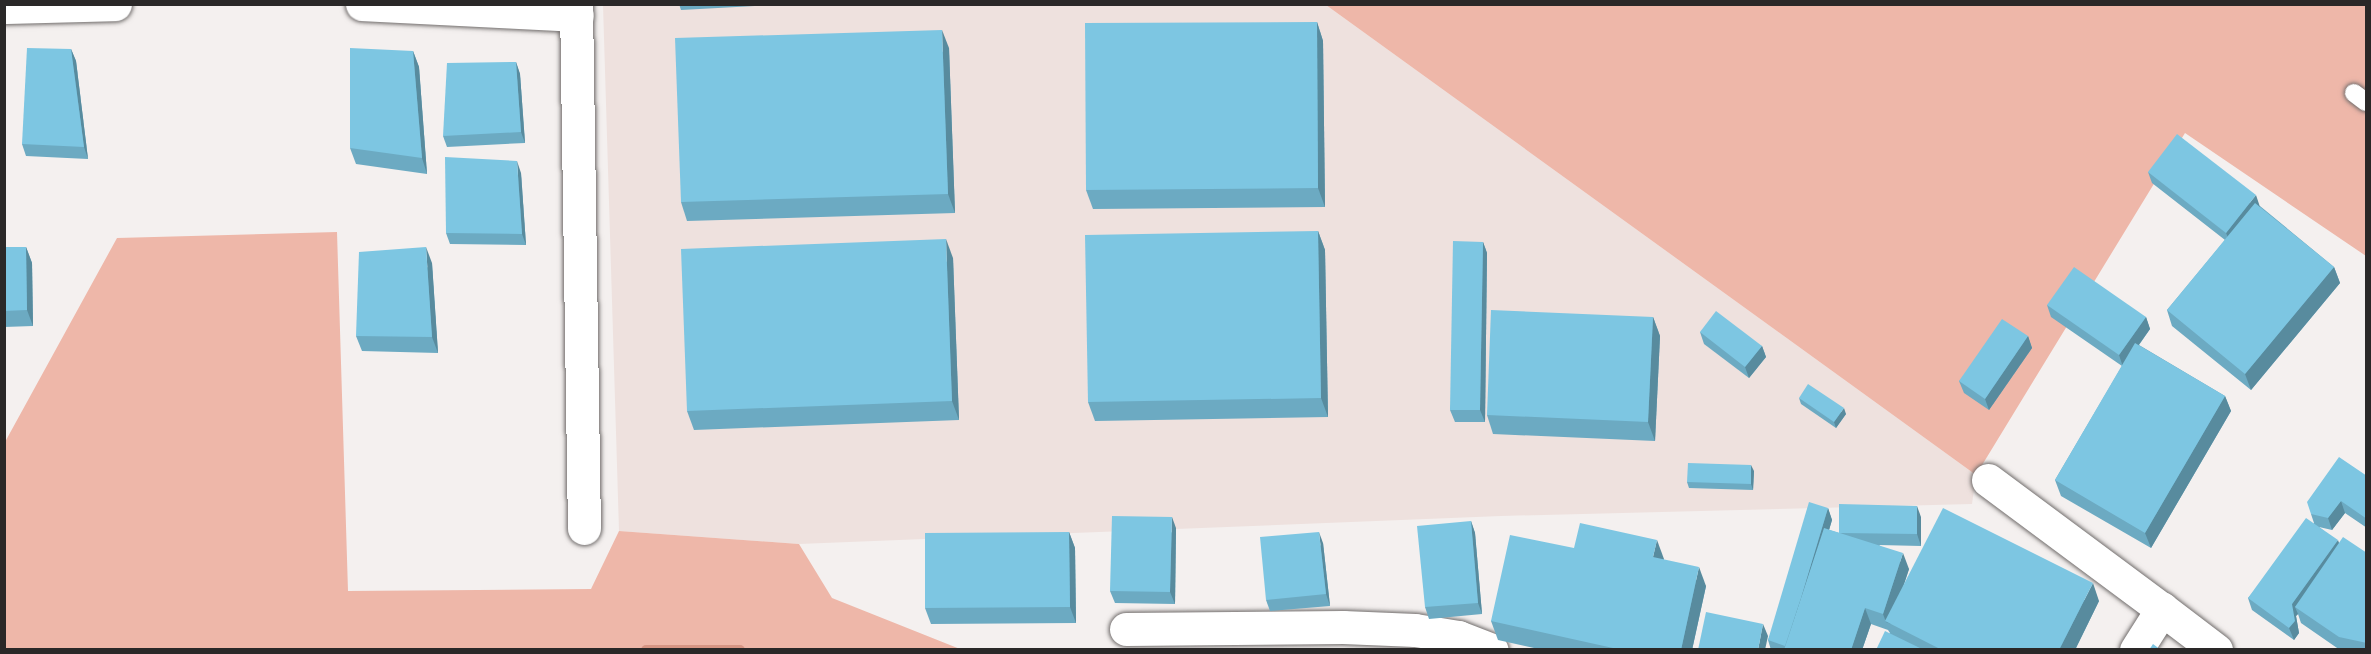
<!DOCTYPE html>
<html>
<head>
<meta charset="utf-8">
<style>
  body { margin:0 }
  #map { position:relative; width:2371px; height:654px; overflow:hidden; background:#f4f0ef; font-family:"Fira Sans Condensed",sans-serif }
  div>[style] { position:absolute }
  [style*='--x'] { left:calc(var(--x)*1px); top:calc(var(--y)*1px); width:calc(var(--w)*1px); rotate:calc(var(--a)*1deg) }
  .built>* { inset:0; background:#eee1de }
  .green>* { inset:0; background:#eeb7a9 }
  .stream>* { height:10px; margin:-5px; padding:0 5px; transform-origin:5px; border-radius:5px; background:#d69584 }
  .roads { filter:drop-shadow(0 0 2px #716d6c) drop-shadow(0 0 2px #716d6c) }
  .service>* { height:18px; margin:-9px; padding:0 9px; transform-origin:9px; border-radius:9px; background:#fff }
  .minor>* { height:33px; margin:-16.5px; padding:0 16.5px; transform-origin:16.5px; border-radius:16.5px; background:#fff }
  .wall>* { inset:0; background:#6caac2 }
  .shaded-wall>* { inset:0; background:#588b9e }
  .building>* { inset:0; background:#7dc6e2 }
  span { translate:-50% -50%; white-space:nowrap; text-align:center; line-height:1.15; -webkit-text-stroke:6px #fff; paint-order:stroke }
  .frame { position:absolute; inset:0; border:6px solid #2a2828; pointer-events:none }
</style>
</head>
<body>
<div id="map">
  <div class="built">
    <div style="clip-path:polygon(603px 5px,1326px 5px,1976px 475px,1972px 504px,1501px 516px,799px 544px,619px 531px)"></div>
  </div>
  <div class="green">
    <div style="clip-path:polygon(1326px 5px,2366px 5px,2366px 256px,2185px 133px,1976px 475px)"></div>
    <div style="clip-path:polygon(337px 232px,348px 591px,591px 589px,619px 531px,799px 544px,832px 598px,960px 649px,5px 649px,5px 442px,117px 238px)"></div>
  </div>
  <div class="stream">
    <div style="--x:646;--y:650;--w:94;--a:0"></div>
  </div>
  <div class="roads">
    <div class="service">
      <div style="--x:2354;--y:93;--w:15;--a:37"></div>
    </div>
    <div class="minor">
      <div style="--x:362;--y:4;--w:215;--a:2.9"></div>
      <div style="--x:576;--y:4;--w:524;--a:89.13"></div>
      <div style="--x:4;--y:7;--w:111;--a:-1.5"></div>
      <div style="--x:1988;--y:480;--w:217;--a:36.6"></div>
      <div style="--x:1126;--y:629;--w:217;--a:-0.5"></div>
      <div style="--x:1343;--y:627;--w:72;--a:2.4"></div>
      <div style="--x:1415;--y:630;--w:44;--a:9.2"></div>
      <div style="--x:1458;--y:637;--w:36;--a:21"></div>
      <div style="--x:2136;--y:650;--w:49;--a:-57.6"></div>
      <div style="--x:2162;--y:609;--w:68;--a:37.2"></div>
    </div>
  </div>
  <div class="wall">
    <div style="clip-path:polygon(679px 4px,789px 4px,681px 10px)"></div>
    <div style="clip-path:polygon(1317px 22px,1323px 41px,1325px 207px,1093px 209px,1086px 190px)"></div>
    <div style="clip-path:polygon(949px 48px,955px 213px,687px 221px,681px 202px)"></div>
    <div style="clip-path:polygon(71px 49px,76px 61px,88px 159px,26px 156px,22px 144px)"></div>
    <div style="clip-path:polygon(413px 51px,419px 67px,427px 174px,356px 164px,350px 148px)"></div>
    <div style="clip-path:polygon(516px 62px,520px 74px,525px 143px,447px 147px,443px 136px)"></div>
    <div style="clip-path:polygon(2148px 172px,2260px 206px,2334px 267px,2340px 283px,2251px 390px,2172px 326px,2167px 310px,2225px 240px,2152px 183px)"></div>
    <div style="clip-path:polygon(521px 173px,526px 245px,450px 244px,446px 233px)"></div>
    <div style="clip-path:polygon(1318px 231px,1325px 250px,1328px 417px,1095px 421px,1088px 402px)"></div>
    <div style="clip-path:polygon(1483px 242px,1487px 253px,1485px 422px,1455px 422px,1450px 410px)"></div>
    <div style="clip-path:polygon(4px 247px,26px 247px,32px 263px,33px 326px,4px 327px)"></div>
    <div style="clip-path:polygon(953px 258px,959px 420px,694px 430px,687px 411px)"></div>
    <div style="clip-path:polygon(432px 263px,438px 353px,362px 351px,356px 336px)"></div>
    <div style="clip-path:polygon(2047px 305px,2146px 317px,2150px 329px,2139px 345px,2225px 396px,2231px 411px,2151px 548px,2061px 496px,2055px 480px,2122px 366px,2051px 317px)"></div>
    <div style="clip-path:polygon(1653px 317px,1660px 336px,1655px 441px,1493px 434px,1487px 415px)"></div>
    <div style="clip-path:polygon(1700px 332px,1762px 346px,1766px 357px,1749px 378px,1704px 344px)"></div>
    <div style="clip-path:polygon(2028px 336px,2032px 348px,1989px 410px,1964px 393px,1959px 381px)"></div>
    <div style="clip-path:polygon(1799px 398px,1846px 414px,1836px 428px,1801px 404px)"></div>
    <div style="clip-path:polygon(1754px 471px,1753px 490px,1689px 488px,1687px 482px)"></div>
    <div style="clip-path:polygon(2367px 476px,2367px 528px,2345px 513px,2332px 530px,2319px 527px,2339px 543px,2367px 553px,2367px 650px,2340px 650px,2301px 623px,2298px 614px,2296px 616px,2299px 633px,2294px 640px,2252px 610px,2248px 598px,2314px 523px,2311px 514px)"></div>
    <div style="clip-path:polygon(1828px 508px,1832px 520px,1829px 530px,1839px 533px,1921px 517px,1921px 546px,1879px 545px,1909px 569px,1903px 587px,2099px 601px,2075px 650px,1876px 650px,1890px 633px,1888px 630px,1871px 624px,1862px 650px,1771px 650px,1768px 640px)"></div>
    <div style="clip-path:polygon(1471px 521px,1475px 533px,1482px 614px,1429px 619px,1425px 607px)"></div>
    <div style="clip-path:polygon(1176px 528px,1175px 604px,1115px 603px,1110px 591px)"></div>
    <div style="clip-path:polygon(1069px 532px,1075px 548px,1076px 623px,931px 624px,925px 608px)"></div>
    <div style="clip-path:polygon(1323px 543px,1330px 606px,1270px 611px,1266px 600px)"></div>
    <div style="clip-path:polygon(1574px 548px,1663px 560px,1706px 586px,1692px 650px,1543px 650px,1498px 640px,1491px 621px)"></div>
  </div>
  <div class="shaded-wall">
    <div style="clip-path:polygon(1317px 22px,1323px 41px,1325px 207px,1318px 188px)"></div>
    <div style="clip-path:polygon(942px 30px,949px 48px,955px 213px,948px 194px)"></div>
    <div style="clip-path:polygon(71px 49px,76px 61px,88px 159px,84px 147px)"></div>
    <div style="clip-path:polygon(413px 51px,419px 67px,427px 174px,422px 158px)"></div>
    <div style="clip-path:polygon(516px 62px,520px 74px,525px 143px,521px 132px)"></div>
    <div style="clip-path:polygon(517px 161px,521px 173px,526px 245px,522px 234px)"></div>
    <div style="clip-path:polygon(2256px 195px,2260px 207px,2231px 244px,2226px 233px)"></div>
    <div style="clip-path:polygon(1318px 231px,1325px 250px,1328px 417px,1321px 398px)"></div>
    <div style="clip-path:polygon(946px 239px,953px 258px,959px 420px,952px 401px)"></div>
    <div style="clip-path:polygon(1483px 242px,1487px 253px,1485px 422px,1480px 410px)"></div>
    <div style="clip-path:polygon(26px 247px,32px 263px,33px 326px,27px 310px)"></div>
    <div style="clip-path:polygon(426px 247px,432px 263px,438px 353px,432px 337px)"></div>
    <div style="clip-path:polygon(2334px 267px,2340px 283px,2251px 390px,2245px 374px)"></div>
    <div style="clip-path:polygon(1653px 317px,1660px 336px,1655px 441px,1648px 422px)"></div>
    <div style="clip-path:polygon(2146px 317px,2150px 329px,2123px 367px,2119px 355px)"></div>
    <div style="clip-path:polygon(2028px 336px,2032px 348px,1989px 410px,1985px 399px)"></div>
    <div style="clip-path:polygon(1762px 346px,1766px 357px,1749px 378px,1745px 367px)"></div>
    <div style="clip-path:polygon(2225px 396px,2231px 411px,2151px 548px,2145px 533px)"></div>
    <div style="clip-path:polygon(1844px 408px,1846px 414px,1836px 428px,1834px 422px)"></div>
    <div style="clip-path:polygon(1751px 465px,1754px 471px,1753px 490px,1751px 484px)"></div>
    <div style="clip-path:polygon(2341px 501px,2345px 513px,2332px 530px,2328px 518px)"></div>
    <div style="clip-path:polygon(1917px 506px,1921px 517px,1921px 546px,1917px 534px)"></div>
    <div style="clip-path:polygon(1828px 508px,1832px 520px,1793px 650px,1786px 646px)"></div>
    <div style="clip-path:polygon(1172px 517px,1176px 528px,1175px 604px,1170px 592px)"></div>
    <div style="clip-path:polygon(1471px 521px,1475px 533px,1482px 614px,1478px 603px)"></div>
    <div style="clip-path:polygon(1069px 532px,1075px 548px,1076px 623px,1070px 607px)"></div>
    <div style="clip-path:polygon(1319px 532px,1323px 543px,1330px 606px,1326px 594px)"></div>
    <div style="clip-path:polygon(1657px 540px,1664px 559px,1659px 576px,1653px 557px)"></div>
    <div style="clip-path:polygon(2338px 540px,2342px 552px,2295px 607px,2298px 614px,2296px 616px,2299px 633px,2294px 640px,2289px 628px,2292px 604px)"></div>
    <div style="clip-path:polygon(1903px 553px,1909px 569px,1891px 624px,1886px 622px,1883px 614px)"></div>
    <div style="clip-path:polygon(1699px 567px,1706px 586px,1692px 650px,1681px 650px)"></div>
    <div style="clip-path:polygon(2093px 583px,2099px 601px,2075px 650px,2059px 650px)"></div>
    <div style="clip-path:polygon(1865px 608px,1871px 624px,1862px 650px,1851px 650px)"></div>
    <div style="clip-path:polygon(1763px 624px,1768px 636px,1765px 650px,1758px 650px)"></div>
  </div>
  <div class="building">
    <div style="clip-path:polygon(1317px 22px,1318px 188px,1086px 190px,1085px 23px)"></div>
    <div style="clip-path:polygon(942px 30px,948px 194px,681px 202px,675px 38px)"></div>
    <div style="clip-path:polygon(27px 48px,71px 49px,84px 147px,22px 144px)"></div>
    <div style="clip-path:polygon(350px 48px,413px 51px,422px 158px,350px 148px)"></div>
    <div style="clip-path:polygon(516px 62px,521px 132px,443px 136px,447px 63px)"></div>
    <div style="clip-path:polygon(2177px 134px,2256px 195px,2226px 233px,2148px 172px)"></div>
    <div style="clip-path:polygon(445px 157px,517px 161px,522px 234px,446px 233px)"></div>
    <div style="clip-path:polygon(2255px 203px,2334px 267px,2245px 374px,2167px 310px)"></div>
    <div style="clip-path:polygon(1318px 231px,1321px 398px,1088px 402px,1085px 235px)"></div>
    <div style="clip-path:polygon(946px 239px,952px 401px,687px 411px,681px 249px)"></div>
    <div style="clip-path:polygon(1453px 241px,1483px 242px,1480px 410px,1450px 410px)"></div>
    <div style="clip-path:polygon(4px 247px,26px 247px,27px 310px,4px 311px)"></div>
    <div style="clip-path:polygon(426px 247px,432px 337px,356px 336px,359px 252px)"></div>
    <div style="clip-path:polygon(2074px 267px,2146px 317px,2119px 355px,2047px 305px)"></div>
    <div style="clip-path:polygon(1491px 310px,1653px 317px,1648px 422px,1487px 415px)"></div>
    <div style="clip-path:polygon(1716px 311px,1762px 346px,1745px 367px,1700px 332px)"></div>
    <div style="clip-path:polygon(2002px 319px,2028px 336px,1985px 399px,1959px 381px)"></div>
    <div style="clip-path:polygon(2135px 343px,2225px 396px,2145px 533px,2055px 480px)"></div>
    <div style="clip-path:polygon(1808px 384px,1844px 408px,1834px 422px,1799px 398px)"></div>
    <div style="clip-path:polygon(2339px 457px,2367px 476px,2367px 519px,2341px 501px,2328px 518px,2311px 514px,2307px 502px)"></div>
    <div style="clip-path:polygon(1688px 463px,1751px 465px,1751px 484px,1687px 482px)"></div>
    <div style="clip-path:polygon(1809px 502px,1828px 508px,1801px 598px,1785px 646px,1768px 640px)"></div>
    <div style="clip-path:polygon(1839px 504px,1917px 506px,1917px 534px,1841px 533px,1839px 533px)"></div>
    <div style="clip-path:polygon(1943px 508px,2093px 583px,2059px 650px,1942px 650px,1885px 621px)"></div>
    <div style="clip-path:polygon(1112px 516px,1172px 517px,1170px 592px,1110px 591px)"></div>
    <div style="clip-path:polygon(2306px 518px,2338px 540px,2292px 604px,2295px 621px,2289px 628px,2248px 598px)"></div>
    <div style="clip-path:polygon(1471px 521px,1478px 603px,1425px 607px,1417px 526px)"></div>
    <div style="clip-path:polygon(1580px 523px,1657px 540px,1653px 557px,1699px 567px,1681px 650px,1622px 650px,1491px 621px,1510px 535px,1574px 548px)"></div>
    <div style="clip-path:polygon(1824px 528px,1903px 553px,1883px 614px,1865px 608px,1851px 650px,1784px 650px)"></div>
    <div style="clip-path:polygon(1069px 532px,1070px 607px,925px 608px,925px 533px)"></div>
    <div style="clip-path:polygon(1319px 532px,1326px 594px,1266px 600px,1260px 537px)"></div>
    <div style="clip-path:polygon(2343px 537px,2367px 553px,2367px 643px,2339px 637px,2295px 607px)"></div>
    <div style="clip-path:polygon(1706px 612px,1763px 624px,1758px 650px,1698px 650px)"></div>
    <div style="clip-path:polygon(1885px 631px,1924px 650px,1876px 650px)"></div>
    <div style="clip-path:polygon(2153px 644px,2161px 650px,2149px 650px)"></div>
  </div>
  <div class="frame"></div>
</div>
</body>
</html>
